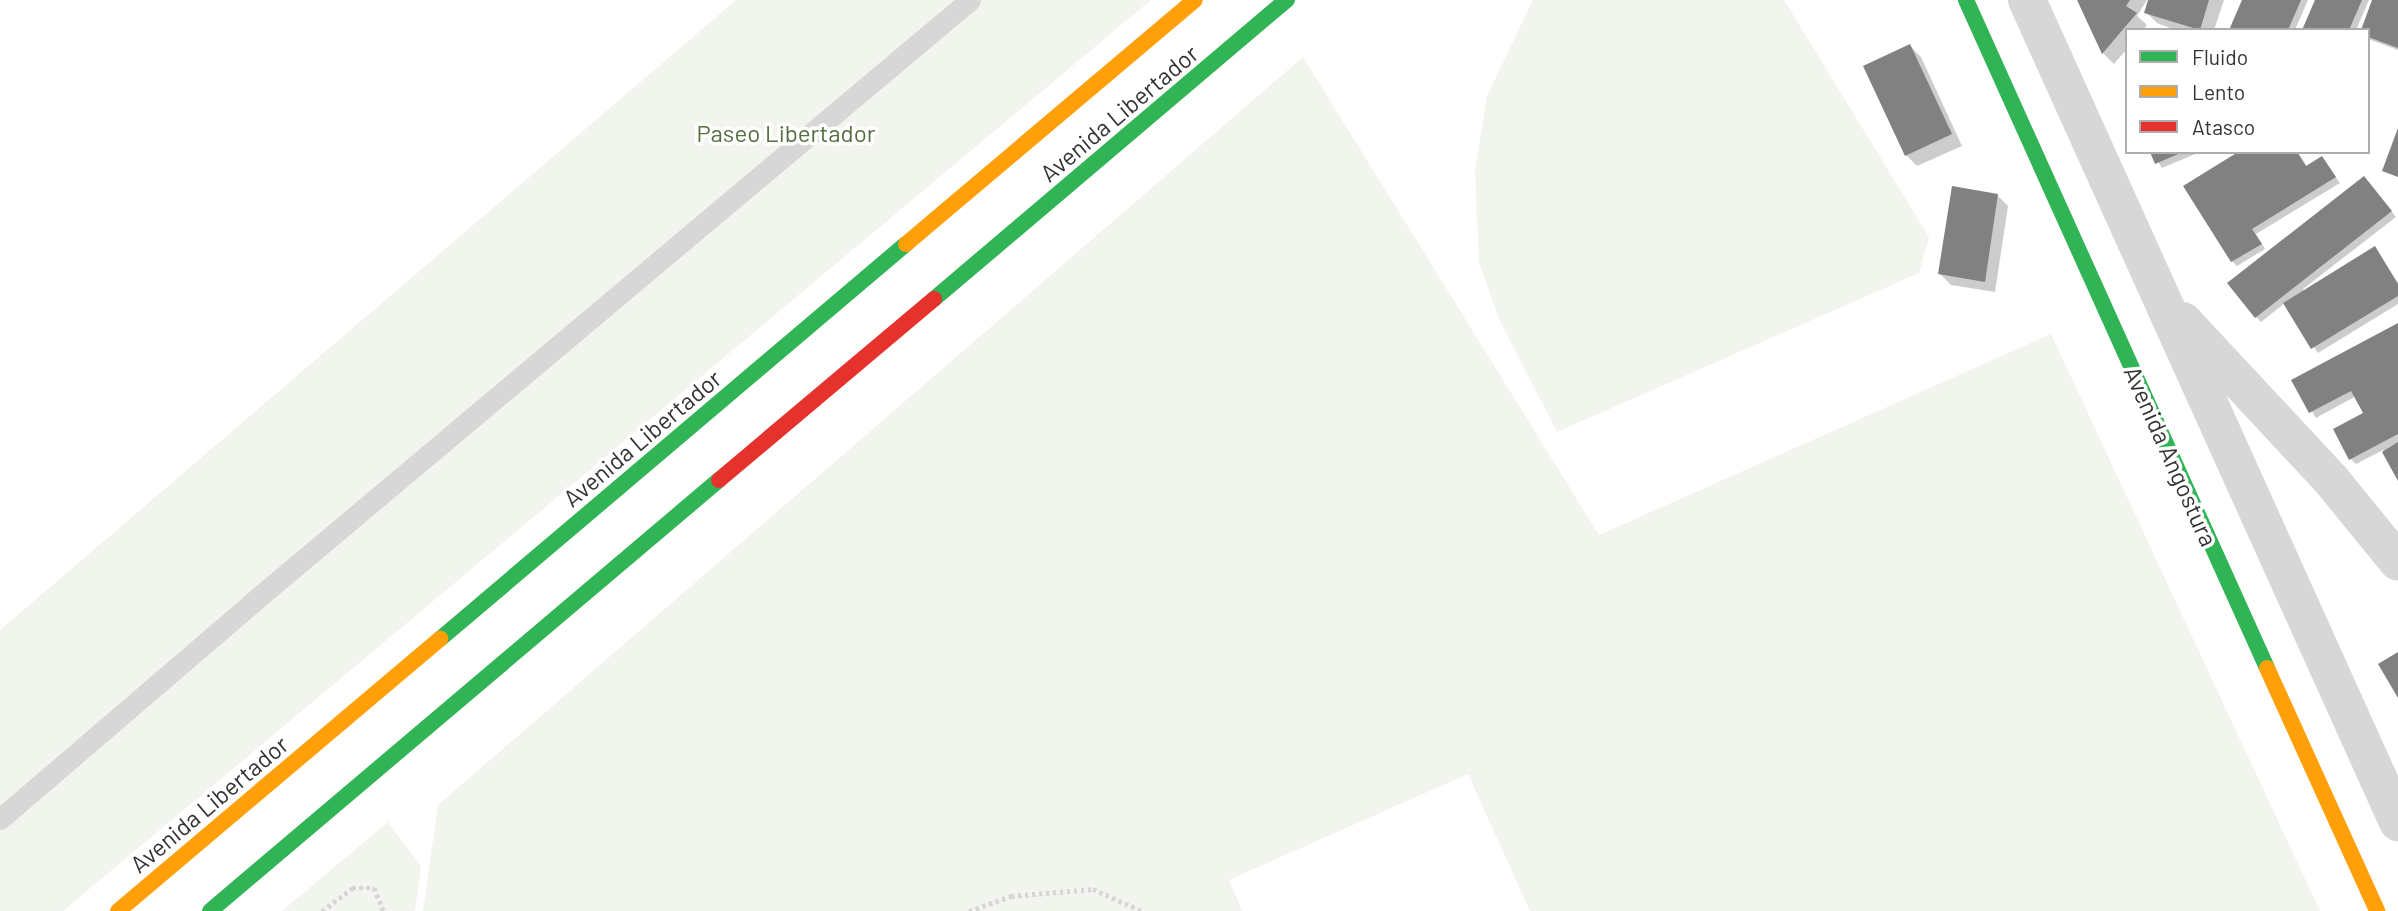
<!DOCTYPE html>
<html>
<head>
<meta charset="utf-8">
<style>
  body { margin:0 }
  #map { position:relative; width:2398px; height:911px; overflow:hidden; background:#fff; font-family:Barlow,sans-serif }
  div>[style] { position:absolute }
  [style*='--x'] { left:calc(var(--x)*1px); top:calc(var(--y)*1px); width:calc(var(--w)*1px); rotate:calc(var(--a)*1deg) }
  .green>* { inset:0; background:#f1f5ed }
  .shadow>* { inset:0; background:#0003 }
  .building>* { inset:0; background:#818181 }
  .path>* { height:4.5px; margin-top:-2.25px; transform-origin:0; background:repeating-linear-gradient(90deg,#d6d6d6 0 3.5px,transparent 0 7px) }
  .lane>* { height:21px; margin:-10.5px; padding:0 10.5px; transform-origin:10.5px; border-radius:10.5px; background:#d7d7d7 }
  .street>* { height:38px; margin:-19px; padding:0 19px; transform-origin:19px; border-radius:19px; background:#d7d7d7 }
  .fast>* { height:16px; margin:-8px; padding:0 8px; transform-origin:8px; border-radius:8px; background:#30b455 }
  .slow>* { height:16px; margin:-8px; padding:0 8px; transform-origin:8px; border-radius:8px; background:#ff9f0a }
  .jam>* { height:16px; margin:-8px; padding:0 8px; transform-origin:8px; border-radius:8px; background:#e5322d }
  span { translate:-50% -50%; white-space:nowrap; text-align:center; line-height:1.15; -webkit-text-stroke:7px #fff; paint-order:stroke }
  .street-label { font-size:24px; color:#333 }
  .park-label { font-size:24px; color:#536e40 }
  .legend { position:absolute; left:2125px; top:28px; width:245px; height:126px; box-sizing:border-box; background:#fff; border:2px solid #adadad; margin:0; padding:9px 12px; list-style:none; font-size:21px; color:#333 }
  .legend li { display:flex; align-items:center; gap:14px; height:35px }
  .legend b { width:35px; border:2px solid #adadad }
</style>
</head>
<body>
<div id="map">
  <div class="green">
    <div style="clip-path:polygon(736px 0,1151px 0,63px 911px,0 911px,0 630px)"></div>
    <div style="clip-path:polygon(1533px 0,1784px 0,1929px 237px,1919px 273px,1557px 432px,1499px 319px,1479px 262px,1475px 171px,1487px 96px)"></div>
    <div style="clip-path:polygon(1303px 57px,1599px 535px,2051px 334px,2320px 911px,1530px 911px,1468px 774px,1229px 880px,1242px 911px,423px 911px,438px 805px)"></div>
    <div style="clip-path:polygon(388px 822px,421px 867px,415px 911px,282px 911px)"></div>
  </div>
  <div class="shadow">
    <div style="clip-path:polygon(2079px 0,2147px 0,2137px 16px,2147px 25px,2143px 30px,2127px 30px,2127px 49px,2114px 64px,2103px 53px)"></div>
    <div style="clip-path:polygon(2150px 0,2224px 0,2214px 30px,2175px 30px,2157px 23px,2146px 12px)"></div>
    <div style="clip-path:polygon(2244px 0,2308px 0,2295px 30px,2231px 30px)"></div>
    <div style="clip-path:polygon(2317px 0,2369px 0,2356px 30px,2304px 30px)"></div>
    <div style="clip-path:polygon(2374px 0,2398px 0,2398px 50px,2368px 39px)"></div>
    <div style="clip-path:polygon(1910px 46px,1921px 57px,1962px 146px,1917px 166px,1906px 155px)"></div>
    <div style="clip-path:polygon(2152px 152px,2200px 152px,2162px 168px)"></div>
    <div style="clip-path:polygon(2242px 152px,2298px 152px,2307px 167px,2322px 158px,2340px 183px,2256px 234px,2265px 249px,2237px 266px,2232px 261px)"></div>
    <div style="clip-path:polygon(2369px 183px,2396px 217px,2303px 289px,2305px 291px,2375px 248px,2398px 283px,2398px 304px,2318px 353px,2285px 303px,2261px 322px,2256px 317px)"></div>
    <div style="clip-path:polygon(1997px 195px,2008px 206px,1995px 292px,1951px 285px,1940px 274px)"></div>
    <div style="clip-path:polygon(2398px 325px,2398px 477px,2383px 450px,2356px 464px,2351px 459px,2366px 414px,2356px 396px,2316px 418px,2293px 381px)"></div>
  </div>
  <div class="building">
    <div style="clip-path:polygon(2077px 0,2130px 0,2126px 6px,2137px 13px,2102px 54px)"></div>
    <div style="clip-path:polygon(2148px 0,2209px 0,2200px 30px,2144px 13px)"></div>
    <div style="clip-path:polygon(2242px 0,2301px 0,2288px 30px,2229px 30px)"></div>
    <div style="clip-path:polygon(2315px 0,2362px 0,2349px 30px,2302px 30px)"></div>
    <div style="clip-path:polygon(2372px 0,2398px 0,2398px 48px,2368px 37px,2368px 30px,2361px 30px)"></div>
    <div style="clip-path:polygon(1910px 44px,1952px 134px,1905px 156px,1863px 66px)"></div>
    <div style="clip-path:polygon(2398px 128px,2398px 177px,2382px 171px)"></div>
    <div style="clip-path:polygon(2150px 152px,2183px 152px,2155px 164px)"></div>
    <div style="clip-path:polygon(2238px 152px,2297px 152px,2306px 166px,2322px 156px,2336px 177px,2252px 229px,2262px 244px,2231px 262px,2183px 186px)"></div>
    <div style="clip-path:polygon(2364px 176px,2392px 211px,2255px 318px,2227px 283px)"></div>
    <div style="clip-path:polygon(1952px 186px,1998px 194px,1985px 282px,1938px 274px)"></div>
    <div style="clip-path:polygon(2375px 246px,2398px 284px,2398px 296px,2311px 349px,2283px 303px)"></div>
    <div style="clip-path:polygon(2398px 323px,2398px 434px,2349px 460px,2333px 429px,2363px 413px,2351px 391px,2309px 413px,2291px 380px)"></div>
    <div style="clip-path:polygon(2398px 442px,2398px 481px,2382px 452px)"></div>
    <div style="clip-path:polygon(2398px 652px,2398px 698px,2378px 664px)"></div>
  </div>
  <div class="path">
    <div style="--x:322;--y:911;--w:38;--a:-37"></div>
    <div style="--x:352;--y:888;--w:22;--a:0"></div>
    <div style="--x:374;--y:888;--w:25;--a:67"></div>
    <div style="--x:969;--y:911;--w:45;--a:-19.7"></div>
    <div style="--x:1011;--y:896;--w:82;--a:-4.9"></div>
    <div style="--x:1093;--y:889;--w:54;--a:24.2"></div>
  </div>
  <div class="lane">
    <div style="--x:0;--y:819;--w:335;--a:-40.6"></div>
    <div style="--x:254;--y:601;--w:935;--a:-40.01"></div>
  </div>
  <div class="street">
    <div style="--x:2027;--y:0;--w:902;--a:65.71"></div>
    <div style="--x:2183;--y:321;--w:219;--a:47"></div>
    <div style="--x:2332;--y:481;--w:104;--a:50.8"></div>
  </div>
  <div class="fast">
    <div style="--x:1966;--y:0;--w:733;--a:65.74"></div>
    <div style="--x:934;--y:299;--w:463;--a:-40.3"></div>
    <div style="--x:440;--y:639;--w:611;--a:-40.29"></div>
    <div style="--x:210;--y:911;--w:667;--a:-40.26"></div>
  </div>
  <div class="slow">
    <div style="--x:906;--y:244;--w:378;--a:-40.2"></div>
    <div style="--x:2267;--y:668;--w:267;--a:65.6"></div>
    <div style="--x:118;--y:911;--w:422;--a:-40.2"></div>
  </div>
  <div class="jam">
    <div style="--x:719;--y:480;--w:281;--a:-40.1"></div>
  </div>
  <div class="street-label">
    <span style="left:1119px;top:113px;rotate:-40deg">Avenida Libertador</span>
    <span style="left:642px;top:438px;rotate:-40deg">Avenida Libertador</span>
    <span style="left:2171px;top:456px;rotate:66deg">Avenida Angostura</span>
    <span style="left:209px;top:804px;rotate:-40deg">Avenida Libertador</span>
  </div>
  <div class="park-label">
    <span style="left:786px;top:133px">Paseo Libertador</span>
  </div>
  <ul class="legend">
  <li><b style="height:9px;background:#30b455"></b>Fluido</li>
  <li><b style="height:9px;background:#ff9f0a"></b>Lento</li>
  <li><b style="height:9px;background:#e5322d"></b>Atasco</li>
  </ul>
</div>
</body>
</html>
